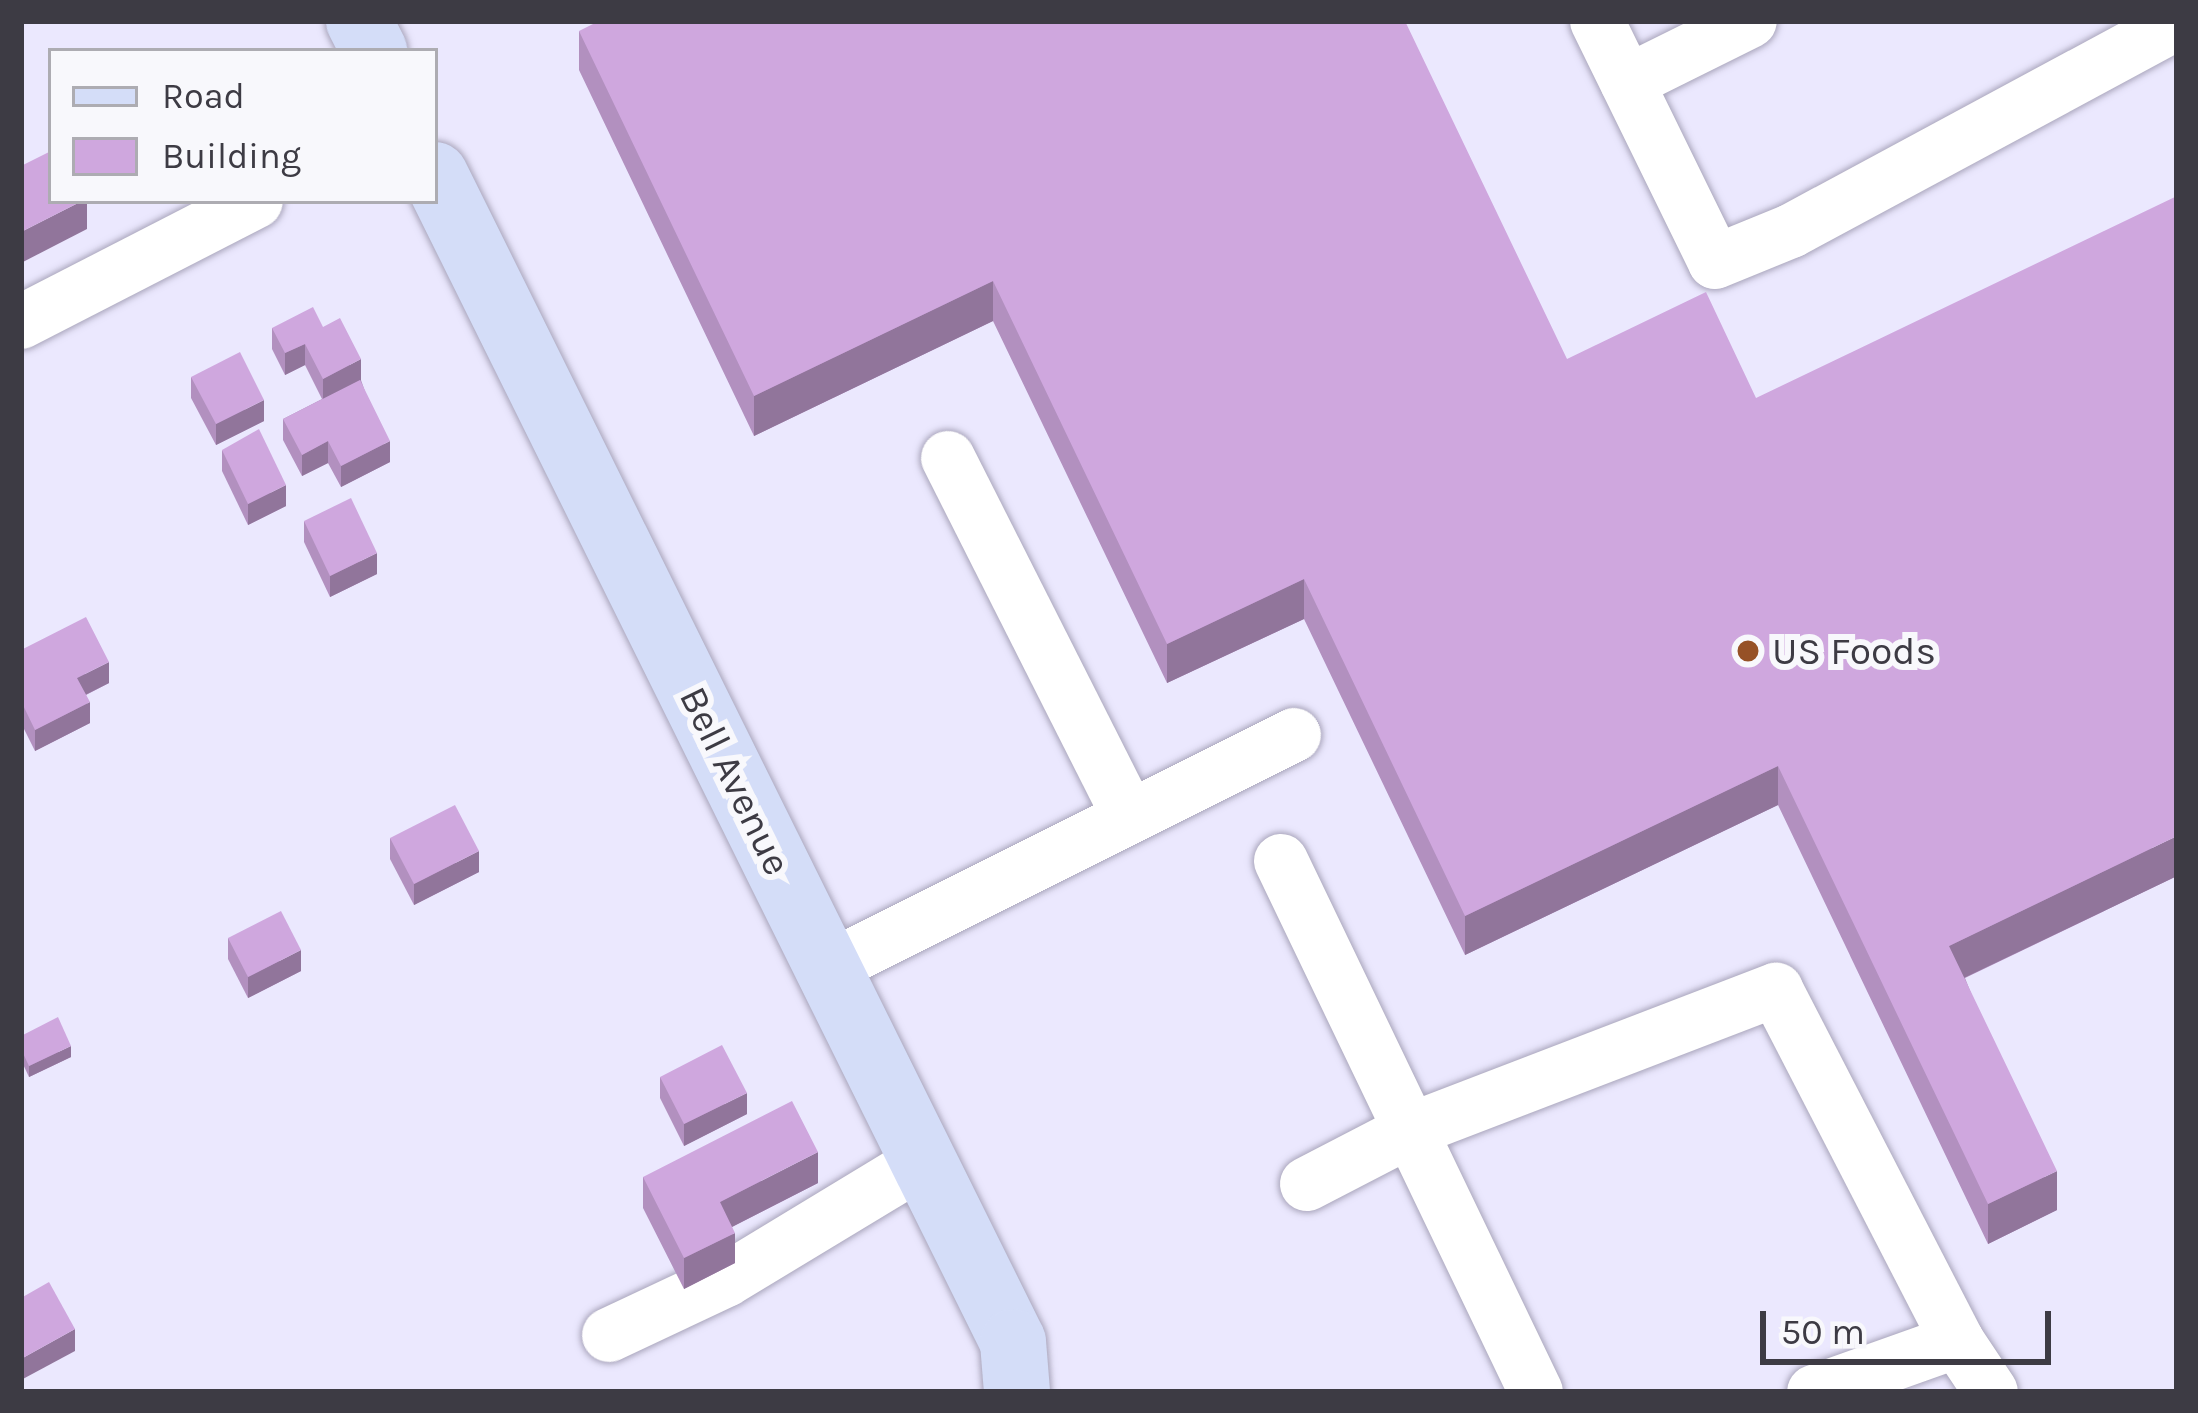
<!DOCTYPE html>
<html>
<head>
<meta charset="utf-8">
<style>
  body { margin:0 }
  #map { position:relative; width:2198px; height:1413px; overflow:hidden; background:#ebe8fe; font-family:Karla,sans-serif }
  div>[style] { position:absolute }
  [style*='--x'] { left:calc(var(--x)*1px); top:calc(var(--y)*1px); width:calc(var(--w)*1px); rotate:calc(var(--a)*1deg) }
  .roads { filter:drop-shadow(0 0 3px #aaa6bc) drop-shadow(0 0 3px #aaa6bc) }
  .minor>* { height:54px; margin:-27px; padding:0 27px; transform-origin:27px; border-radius:27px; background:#fff }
  .major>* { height:66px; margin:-33px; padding:0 33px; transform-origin:33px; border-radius:33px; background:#d4ddf8 }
  .wall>* { inset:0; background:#b290bf }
  .shaded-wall>* { inset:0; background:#91759b }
  .building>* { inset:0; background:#cfa7de }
  .dots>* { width:33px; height:33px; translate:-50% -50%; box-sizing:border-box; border:6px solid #f8f8fc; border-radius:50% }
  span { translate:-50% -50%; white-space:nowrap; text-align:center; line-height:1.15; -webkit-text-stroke:12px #f8f8fc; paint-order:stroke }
  .poi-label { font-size:39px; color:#3d3b44 }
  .left { translate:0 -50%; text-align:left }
  .street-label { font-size:39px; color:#3d3b44 }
  .frame { position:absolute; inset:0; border:24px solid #3d3b44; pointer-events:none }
  .legend { position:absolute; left:48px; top:48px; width:390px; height:156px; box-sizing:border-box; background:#f8f8fc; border:3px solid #adacb2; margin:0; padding:15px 21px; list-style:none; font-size:36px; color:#3d3b44 }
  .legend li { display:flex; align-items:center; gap:24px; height:60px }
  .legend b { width:60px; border:3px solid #adacb2 }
  .scale { position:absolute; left:1760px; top:1311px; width:291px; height:54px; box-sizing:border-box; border:6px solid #3d3b44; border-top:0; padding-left:15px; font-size:36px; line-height:42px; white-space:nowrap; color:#3d3b44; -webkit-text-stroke:9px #f8f8fc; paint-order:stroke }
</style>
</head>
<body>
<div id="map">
  <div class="roads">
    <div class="minor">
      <div style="--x:1597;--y:21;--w:268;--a:63.9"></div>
      <div style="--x:1715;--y:262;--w:82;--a:-22.2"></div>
      <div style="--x:1791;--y:231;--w:438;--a:-28.3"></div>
      <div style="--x:1627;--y:82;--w:137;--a:-26.4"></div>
      <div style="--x:21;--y:322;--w:264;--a:-27.2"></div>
      <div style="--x:948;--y:458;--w:401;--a:63.2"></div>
      <div style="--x:1281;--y:861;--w:589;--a:64.35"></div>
      <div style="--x:828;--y:968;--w:521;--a:-26.57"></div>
      <div style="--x:1307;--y:1184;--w:119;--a:-27.4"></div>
      <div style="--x:1413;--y:1129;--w:389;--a:-21"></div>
      <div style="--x:1776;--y:990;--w:395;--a:62.7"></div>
      <div style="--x:1957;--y:1341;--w:61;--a:56.3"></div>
      <div style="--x:609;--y:1335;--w:129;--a:-25.2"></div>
      <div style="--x:726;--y:1280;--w:232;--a:-31.2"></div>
      <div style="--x:1814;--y:1392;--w:152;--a:-19.6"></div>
    </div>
    <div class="major">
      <div style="--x:359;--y:21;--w:34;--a:63"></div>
      <div style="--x:435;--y:175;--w:1302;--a:63.65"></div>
      <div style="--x:1013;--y:1342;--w:50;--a:85.4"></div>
    </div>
  </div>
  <div class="wall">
    <div style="clip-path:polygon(579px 31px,1567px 359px,1756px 398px,2177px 876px,1965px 978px,2057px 1210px,1988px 1244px,1778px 805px,1465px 955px,1304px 619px,1167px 683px,993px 321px,754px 436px,579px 70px)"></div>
    <div style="clip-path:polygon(323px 327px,361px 380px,390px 462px,341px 487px,328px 463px,302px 476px,283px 440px,283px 419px,322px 399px,305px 365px,285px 375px,272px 349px,272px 328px)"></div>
    <div style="clip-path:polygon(191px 377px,264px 421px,216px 445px,191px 398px)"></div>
    <div style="clip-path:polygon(222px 450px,286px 506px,248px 525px,222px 471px)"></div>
    <div style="clip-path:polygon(304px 521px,377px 574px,330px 597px,304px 542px)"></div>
    <div style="clip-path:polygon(21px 650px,109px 683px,86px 695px,90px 723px,35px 751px,21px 723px)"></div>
    <div style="clip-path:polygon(390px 838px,479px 872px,414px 905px,390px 859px)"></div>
    <div style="clip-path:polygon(228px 938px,301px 971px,248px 998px,228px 959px)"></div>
    <div style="clip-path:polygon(21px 1036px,71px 1057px,29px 1077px,21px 1060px)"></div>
    <div style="clip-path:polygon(660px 1077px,747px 1114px,684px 1146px,660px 1098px)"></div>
    <div style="clip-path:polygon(643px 1177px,818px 1183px,732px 1227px,735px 1263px,684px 1289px,643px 1208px)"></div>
  </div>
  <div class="shaded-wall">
    <div style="clip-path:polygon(82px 201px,87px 201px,87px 229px,21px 263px,21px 232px)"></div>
    <div style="clip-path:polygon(993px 281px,993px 321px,754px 436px,754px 396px)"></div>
    <div style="clip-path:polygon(305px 344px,305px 365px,285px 375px,285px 353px)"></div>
    <div style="clip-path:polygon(361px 359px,361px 380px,323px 400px,323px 379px)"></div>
    <div style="clip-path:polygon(264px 400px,264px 421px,216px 445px,216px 424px)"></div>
    <div style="clip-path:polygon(328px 441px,328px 463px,302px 476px,302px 455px)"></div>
    <div style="clip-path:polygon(390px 441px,390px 462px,341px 487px,341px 466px)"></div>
    <div style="clip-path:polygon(286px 485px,286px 506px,248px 525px,248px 504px)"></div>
    <div style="clip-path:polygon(377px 553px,377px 574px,330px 597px,330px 576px)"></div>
    <div style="clip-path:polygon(1304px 579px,1304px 619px,1167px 683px,1167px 644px)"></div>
    <div style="clip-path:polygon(109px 662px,109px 683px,77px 699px,77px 678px)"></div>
    <div style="clip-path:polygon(90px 702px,90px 723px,35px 751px,35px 730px)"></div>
    <div style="clip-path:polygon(1778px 766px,1778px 805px,1465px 955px,1465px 916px)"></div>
    <div style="clip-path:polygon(2177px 836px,2177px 876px,1949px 985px,1949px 946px)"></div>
    <div style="clip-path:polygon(479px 851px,479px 872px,414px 905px,414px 884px)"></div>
    <div style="clip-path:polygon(301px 950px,301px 971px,248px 998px,248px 977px)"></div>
    <div style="clip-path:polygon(71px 1046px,71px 1057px,29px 1077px,29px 1066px)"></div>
    <div style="clip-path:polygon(747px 1093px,747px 1114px,684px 1146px,684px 1124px)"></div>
    <div style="clip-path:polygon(818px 1152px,818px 1183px,720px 1233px,720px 1202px)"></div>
    <div style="clip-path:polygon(2057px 1171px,2057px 1210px,1988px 1244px,1988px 1204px)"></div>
    <div style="clip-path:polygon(735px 1233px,735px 1263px,684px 1289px,684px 1258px)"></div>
    <div style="clip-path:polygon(75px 1329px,75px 1351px,21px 1380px,21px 1359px)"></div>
  </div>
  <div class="building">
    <div style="clip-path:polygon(599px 21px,1405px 21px,1567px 359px,1706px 292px,1756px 398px,2177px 196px,2177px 836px,1949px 946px,2057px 1171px,1988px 1204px,1778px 766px,1465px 916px,1304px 579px,1167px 644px,993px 281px,754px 396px,579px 31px)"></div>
    <div style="clip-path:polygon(51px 151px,51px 201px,82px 201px,21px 232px,21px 166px)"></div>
    <div style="clip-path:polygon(313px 307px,323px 327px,340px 318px,361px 359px,323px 379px,305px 344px,285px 353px,272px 328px)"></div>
    <div style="clip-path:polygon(240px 352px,264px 400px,216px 424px,191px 377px)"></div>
    <div style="clip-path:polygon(360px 380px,390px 441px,341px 466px,328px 441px,302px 455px,283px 419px)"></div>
    <div style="clip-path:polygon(259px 429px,286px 485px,248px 504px,222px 450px)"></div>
    <div style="clip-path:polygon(351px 498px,377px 553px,330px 576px,304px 521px)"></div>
    <div style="clip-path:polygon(86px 617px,109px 662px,77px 678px,90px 702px,35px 730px,21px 701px,21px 650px)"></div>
    <div style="clip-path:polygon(455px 805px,479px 851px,414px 884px,390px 838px)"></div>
    <div style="clip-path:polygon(281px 911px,301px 950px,248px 977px,228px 938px)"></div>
    <div style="clip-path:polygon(58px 1017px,71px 1046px,29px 1066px,21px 1049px,21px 1036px)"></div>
    <div style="clip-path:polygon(722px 1045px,747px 1093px,684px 1124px,660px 1077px)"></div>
    <div style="clip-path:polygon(792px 1101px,818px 1152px,720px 1202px,735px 1233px,684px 1258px,643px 1177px)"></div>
    <div style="clip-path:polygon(49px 1282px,75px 1329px,21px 1359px,21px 1298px)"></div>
  </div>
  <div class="dots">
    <div style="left:1748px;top:651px;background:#965126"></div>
  </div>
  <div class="poi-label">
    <span class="left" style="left:1772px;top:651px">US Foods</span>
  </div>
  <div class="street-label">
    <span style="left:735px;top:781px;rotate:64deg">Bell Avenue</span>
  </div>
  <div class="frame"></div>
  <ul class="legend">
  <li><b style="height:15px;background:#d4ddf8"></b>Road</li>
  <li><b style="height:33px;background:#cfa7de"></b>Building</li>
  </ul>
  <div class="scale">50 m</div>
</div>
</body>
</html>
